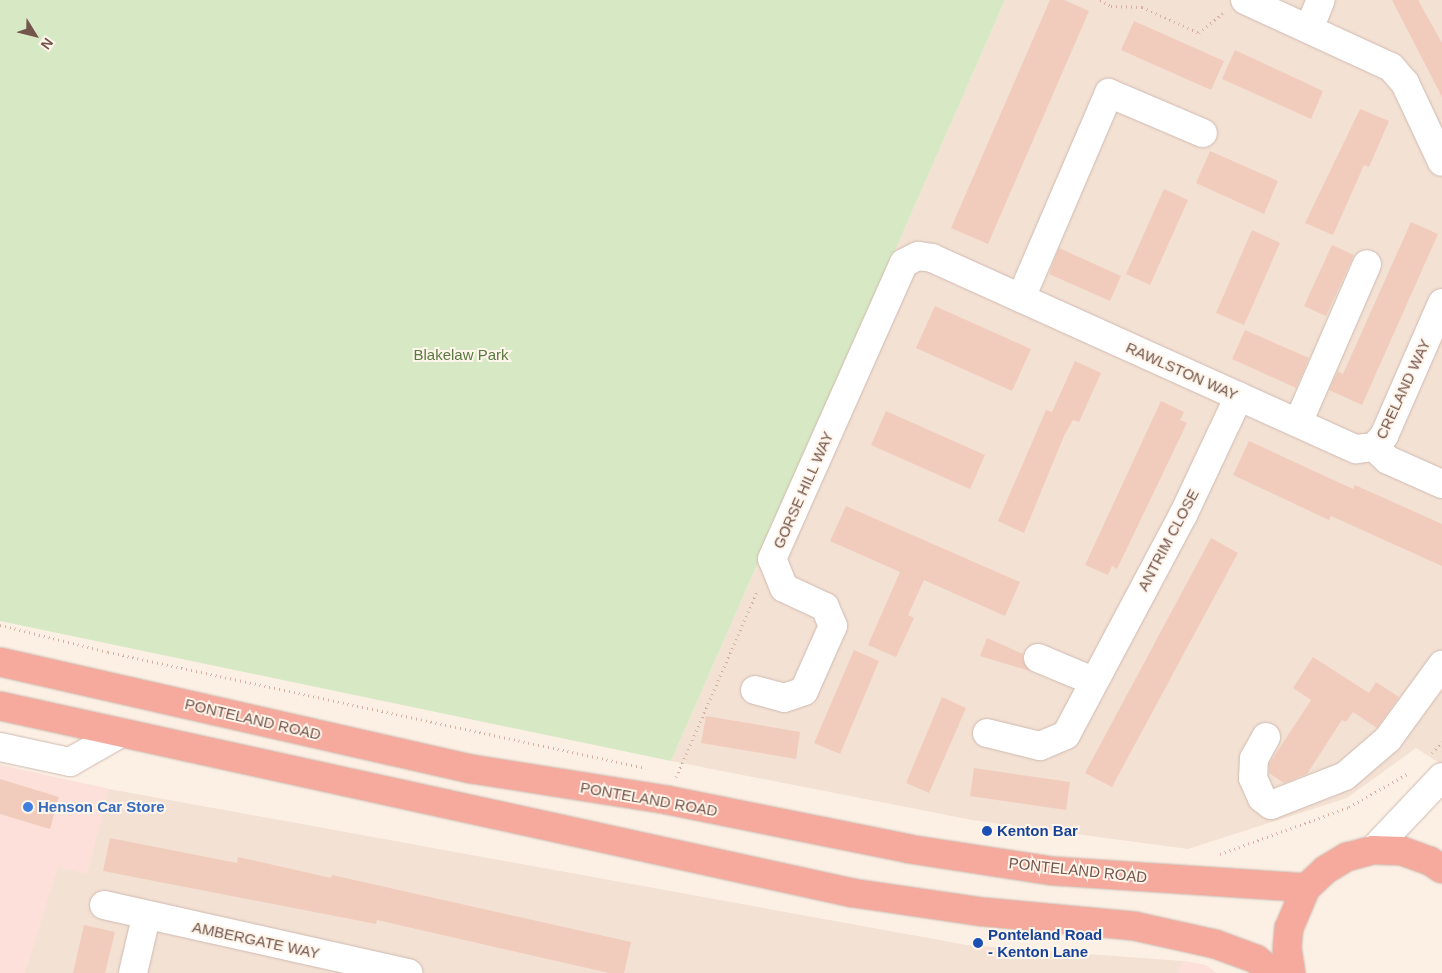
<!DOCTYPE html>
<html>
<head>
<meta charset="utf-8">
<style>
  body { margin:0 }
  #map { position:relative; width:1442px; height:973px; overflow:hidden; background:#fcf0e5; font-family:Arial,sans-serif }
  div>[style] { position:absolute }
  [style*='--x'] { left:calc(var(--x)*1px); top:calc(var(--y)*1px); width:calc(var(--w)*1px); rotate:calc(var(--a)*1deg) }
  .residential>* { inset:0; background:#f3e1d4 }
  .commercial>* { inset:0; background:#fce0d9 }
  .green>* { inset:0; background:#d7e9c4 }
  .building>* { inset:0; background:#f1ccbd }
  .path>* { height:3px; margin-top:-1.5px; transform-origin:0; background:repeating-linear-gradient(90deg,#d6afa0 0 1px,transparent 0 5px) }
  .roads { filter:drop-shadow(0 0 1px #cfb9af) drop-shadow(0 0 1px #cfb9af) }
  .minor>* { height:28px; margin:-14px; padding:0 14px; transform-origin:14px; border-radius:14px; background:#fff }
  .highway>* { height:28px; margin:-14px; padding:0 14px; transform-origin:14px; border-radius:14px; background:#f5aa9d }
  .dots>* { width:14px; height:14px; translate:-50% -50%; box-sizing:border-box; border:2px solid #fff5eb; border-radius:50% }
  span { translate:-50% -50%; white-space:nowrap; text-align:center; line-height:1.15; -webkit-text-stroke:4px #fff5eb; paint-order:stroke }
  .park-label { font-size:15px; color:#597a42 }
  .street-label { font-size:15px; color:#74554b }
  .shop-label { font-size:15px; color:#366cbe; font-weight:700 }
  .left { translate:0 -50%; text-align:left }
  .transit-label { font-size:15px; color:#164399; font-weight:700 }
  .north { position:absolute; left:10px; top:10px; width:50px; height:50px; -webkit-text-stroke:4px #fff5eb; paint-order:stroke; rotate:126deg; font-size:14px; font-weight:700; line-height:20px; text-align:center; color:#74554b }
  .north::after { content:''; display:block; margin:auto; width:18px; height:22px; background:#74554b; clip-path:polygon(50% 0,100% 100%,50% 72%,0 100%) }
</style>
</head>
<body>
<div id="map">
  <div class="residential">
    <div style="clip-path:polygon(1005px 0,1442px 0,1442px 765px,1416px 748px,1347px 798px,1188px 849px,972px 820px,671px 761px)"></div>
    <div style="clip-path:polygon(0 765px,109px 789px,967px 945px,1183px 961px,1206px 965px,1216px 973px,0 973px)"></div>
  </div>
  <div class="commercial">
    <div style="clip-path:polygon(0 765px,109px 789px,87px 874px,58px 867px,25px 973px,0 973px)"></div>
    <div style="clip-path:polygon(1183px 961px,1206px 965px,1216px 973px,1178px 973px)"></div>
  </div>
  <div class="green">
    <div style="clip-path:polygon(0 0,1005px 0,671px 761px,0 621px)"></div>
  </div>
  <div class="building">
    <div style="clip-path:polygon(1050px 0,1064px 0,1089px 11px,988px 244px,951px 228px)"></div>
    <div style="clip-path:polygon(1392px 0,1418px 0,1442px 43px,1442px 97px)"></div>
    <div style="clip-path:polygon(1134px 21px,1224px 61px,1211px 90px,1121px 50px)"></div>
    <div style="clip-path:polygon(1235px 50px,1323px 91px,1311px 119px,1222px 79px)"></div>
    <div style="clip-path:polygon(1360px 109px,1389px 121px,1369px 167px,1364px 165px,1333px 235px,1305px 223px)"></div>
    <div style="clip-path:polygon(1210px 151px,1278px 181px,1264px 214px,1196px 183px)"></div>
    <div style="clip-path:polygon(1164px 189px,1188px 200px,1150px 285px,1126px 274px)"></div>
    <div style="clip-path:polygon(1411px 222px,1438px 234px,1362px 405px,1329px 390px,1338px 371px,1343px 374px)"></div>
    <div style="clip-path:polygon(1252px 230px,1280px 243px,1244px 325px,1216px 313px)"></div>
    <div style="clip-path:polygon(1332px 245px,1354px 255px,1326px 316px,1304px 306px)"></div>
    <div style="clip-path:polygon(1059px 248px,1121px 276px,1110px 301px,1049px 274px)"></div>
    <div style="clip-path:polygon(935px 306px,1031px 349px,1012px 391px,916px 348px)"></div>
    <div style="clip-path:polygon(1245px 330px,1309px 358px,1296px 388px,1232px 359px)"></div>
    <div style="clip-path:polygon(1075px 361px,1101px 373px,1079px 422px,1073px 420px,1064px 436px,1024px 533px,998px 521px,1046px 410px,1052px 412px)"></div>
    <div style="clip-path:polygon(1161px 401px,1184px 412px,1180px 420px,1187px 423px,1117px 569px,1112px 566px,1108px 575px,1085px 565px)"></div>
    <div style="clip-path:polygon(886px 411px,985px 455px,970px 489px,871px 445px)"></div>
    <div style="clip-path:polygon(1249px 441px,1353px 489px,1355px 485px,1442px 524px,1442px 566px,1331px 516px,1329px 520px,1233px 475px)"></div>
    <div style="clip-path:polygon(846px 506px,1020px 582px,1005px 616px,924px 580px,908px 615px,914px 618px,896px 657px,868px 645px,900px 572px,830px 541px)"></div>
    <div style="clip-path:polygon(1211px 538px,1238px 553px,1112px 787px,1085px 773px)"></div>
    <div style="clip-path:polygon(987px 638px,1023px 654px,1023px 660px,1030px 671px,980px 656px)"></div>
    <div style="clip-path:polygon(854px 650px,879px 661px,840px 754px,814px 743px)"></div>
    <div style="clip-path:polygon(1313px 657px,1369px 693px,1376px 682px,1399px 697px,1377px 728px,1353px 712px,1346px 722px,1342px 720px,1307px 774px,1284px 783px,1269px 773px,1269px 764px,1311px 700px,1293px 688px)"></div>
    <div style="clip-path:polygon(942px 697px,966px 708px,929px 793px,906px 783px)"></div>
    <div style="clip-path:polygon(706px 716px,800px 732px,796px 759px,701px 743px)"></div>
    <div style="clip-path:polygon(974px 768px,1070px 782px,1066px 810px,970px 796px)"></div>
    <div style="clip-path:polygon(0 779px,59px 797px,50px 829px,0 814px)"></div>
    <div style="clip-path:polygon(110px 838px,237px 863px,238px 857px,331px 878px,332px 875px,631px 942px,624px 973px,609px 973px,377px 920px,376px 924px,103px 871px)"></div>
    <div style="clip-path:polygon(84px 925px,115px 932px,105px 973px,73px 973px)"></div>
  </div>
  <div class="path">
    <div style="--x:1100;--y:0;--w:13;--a:29"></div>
    <div style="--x:1111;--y:6;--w:31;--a:2"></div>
    <div style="--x:1142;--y:7;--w:63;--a:24.5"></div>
    <div style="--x:1199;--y:33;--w:31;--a:-40"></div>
    <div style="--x:0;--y:625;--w:111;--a:14"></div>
    <div style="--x:108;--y:652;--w:550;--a:12.17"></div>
    <div style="--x:1432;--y:753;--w:15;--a:-48"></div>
    <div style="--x:676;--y:777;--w:202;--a:-66.4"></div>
    <div style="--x:1220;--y:854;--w:137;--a:-20"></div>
    <div style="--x:1349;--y:807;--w:67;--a:-29.6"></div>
  </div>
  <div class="roads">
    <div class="minor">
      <div style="--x:1245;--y:0;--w:161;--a:24.7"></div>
      <div style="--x:1391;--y:67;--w:21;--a:49"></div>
      <div style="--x:1405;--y:83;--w:87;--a:64.9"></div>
      <div style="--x:1309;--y:29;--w:31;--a:-68"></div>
      <div style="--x:1021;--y:298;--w:223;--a:-66.8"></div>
      <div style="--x:1109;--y:93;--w:102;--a:23.1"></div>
      <div style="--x:1298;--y:423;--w:173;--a:-66.5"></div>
      <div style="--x:1374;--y:447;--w:15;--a:-48"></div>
      <div style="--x:1384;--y:436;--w:145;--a:-66.4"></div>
      <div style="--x:1374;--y:447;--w:19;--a:43"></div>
      <div style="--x:1388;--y:460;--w:59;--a:24"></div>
      <div style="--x:1038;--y:658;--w:60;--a:22.7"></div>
      <div style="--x:755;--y:690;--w:30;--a:15"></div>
      <div style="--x:784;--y:698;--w:21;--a:-19"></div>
      <div style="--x:804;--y:691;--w:71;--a:-66"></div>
      <div style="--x:833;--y:626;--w:21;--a:-113"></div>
      <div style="--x:825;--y:607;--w:45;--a:-155.1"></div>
      <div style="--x:784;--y:588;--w:31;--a:-112"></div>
      <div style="--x:772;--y:559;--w:324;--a:-66"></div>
      <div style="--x:904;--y:263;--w:16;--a:-27"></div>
      <div style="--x:918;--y:256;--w:14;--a:8"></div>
      <div style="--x:932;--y:258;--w:465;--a:24.3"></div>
      <div style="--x:1356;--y:449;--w:18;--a:-6"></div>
      <div style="--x:987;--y:733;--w:55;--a:13.8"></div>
      <div style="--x:1040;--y:746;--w:28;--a:-23"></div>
      <div style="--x:1066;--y:735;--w:251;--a:-62"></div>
      <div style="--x:1184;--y:513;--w:129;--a:-64.8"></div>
      <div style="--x:1266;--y:737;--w:25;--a:119"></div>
      <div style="--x:1254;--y:759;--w:19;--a:93"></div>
      <div style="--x:1253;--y:778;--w:22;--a:66"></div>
      <div style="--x:1262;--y:798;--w:11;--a:38"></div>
      <div style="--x:1271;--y:805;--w:79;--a:-21.4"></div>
      <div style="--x:1345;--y:776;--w:57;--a:-40.7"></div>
      <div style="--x:1388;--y:739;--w:92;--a:-53.9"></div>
      <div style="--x:0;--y:747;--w:72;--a:12.1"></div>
      <div style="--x:70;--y:762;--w:59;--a:-29.6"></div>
      <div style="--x:1373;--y:850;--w:100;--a:-46.6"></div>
      <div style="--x:104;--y:905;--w:312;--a:12.6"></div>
      <div style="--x:133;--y:973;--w:57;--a:-76.9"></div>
    </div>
    <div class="highway">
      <div style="--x:0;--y:662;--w:484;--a:12.8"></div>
      <div style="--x:472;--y:769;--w:197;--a:9"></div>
      <div style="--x:667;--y:800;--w:247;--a:11.4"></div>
      <div style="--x:909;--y:849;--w:146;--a:8.7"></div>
      <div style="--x:1053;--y:871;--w:254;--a:3.8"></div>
      <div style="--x:0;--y:706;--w:873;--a:12.37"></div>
      <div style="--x:853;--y:893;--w:132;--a:8.3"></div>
      <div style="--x:984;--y:912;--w:151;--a:5.3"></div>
      <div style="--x:1134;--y:926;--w:83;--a:12.5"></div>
      <div style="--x:1215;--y:944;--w:44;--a:20.1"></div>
      <div style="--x:1256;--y:959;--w:22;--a:39"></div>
      <div style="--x:1291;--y:973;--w:24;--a:-99"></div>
      <div style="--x:1287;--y:949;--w:21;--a:-85"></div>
      <div style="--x:1289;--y:928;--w:43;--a:-67"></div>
      <div style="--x:1306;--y:888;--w:26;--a:-43"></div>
      <div style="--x:1325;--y:870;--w:26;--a:-31"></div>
      <div style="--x:1347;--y:857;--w:27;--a:-15"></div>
      <div style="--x:1373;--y:850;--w:29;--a:2"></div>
      <div style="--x:1402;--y:851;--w:30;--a:20"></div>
      <div style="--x:1430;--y:861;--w:14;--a:34"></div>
    </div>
  </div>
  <div class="dots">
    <div style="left:28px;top:807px;background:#3f7fe0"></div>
    <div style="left:987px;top:831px;background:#1a4fb4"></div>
    <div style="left:978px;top:943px;background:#1a4fb4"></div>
  </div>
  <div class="park-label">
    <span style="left:461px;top:355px">Blakelaw Park</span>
  </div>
  <div class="street-label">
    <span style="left:1182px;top:371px;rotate:24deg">RAWLSTON WAY</span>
    <span style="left:1403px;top:389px;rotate:-65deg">CRELAND WAY</span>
    <span style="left:803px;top:490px;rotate:-66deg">GORSE HILL WAY</span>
    <span style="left:1168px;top:540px;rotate:-62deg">ANTRIM CLOSE</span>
    <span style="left:253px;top:719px;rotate:13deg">PONTELAND ROAD</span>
    <span style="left:649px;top:799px;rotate:10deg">PONTELAND ROAD</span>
    <span style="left:1078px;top:870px;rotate:6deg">PONTELAND ROAD</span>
    <span style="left:256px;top:940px;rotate:12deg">AMBERGATE WAY</span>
  </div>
  <div class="shop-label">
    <span class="left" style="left:38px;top:807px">Henson Car Store</span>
  </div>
  <div class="transit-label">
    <span class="left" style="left:997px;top:831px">Kenton Bar</span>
    <span class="left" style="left:988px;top:943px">Ponteland Road<br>- Kenton Lane</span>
  </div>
  <div class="north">N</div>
</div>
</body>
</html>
